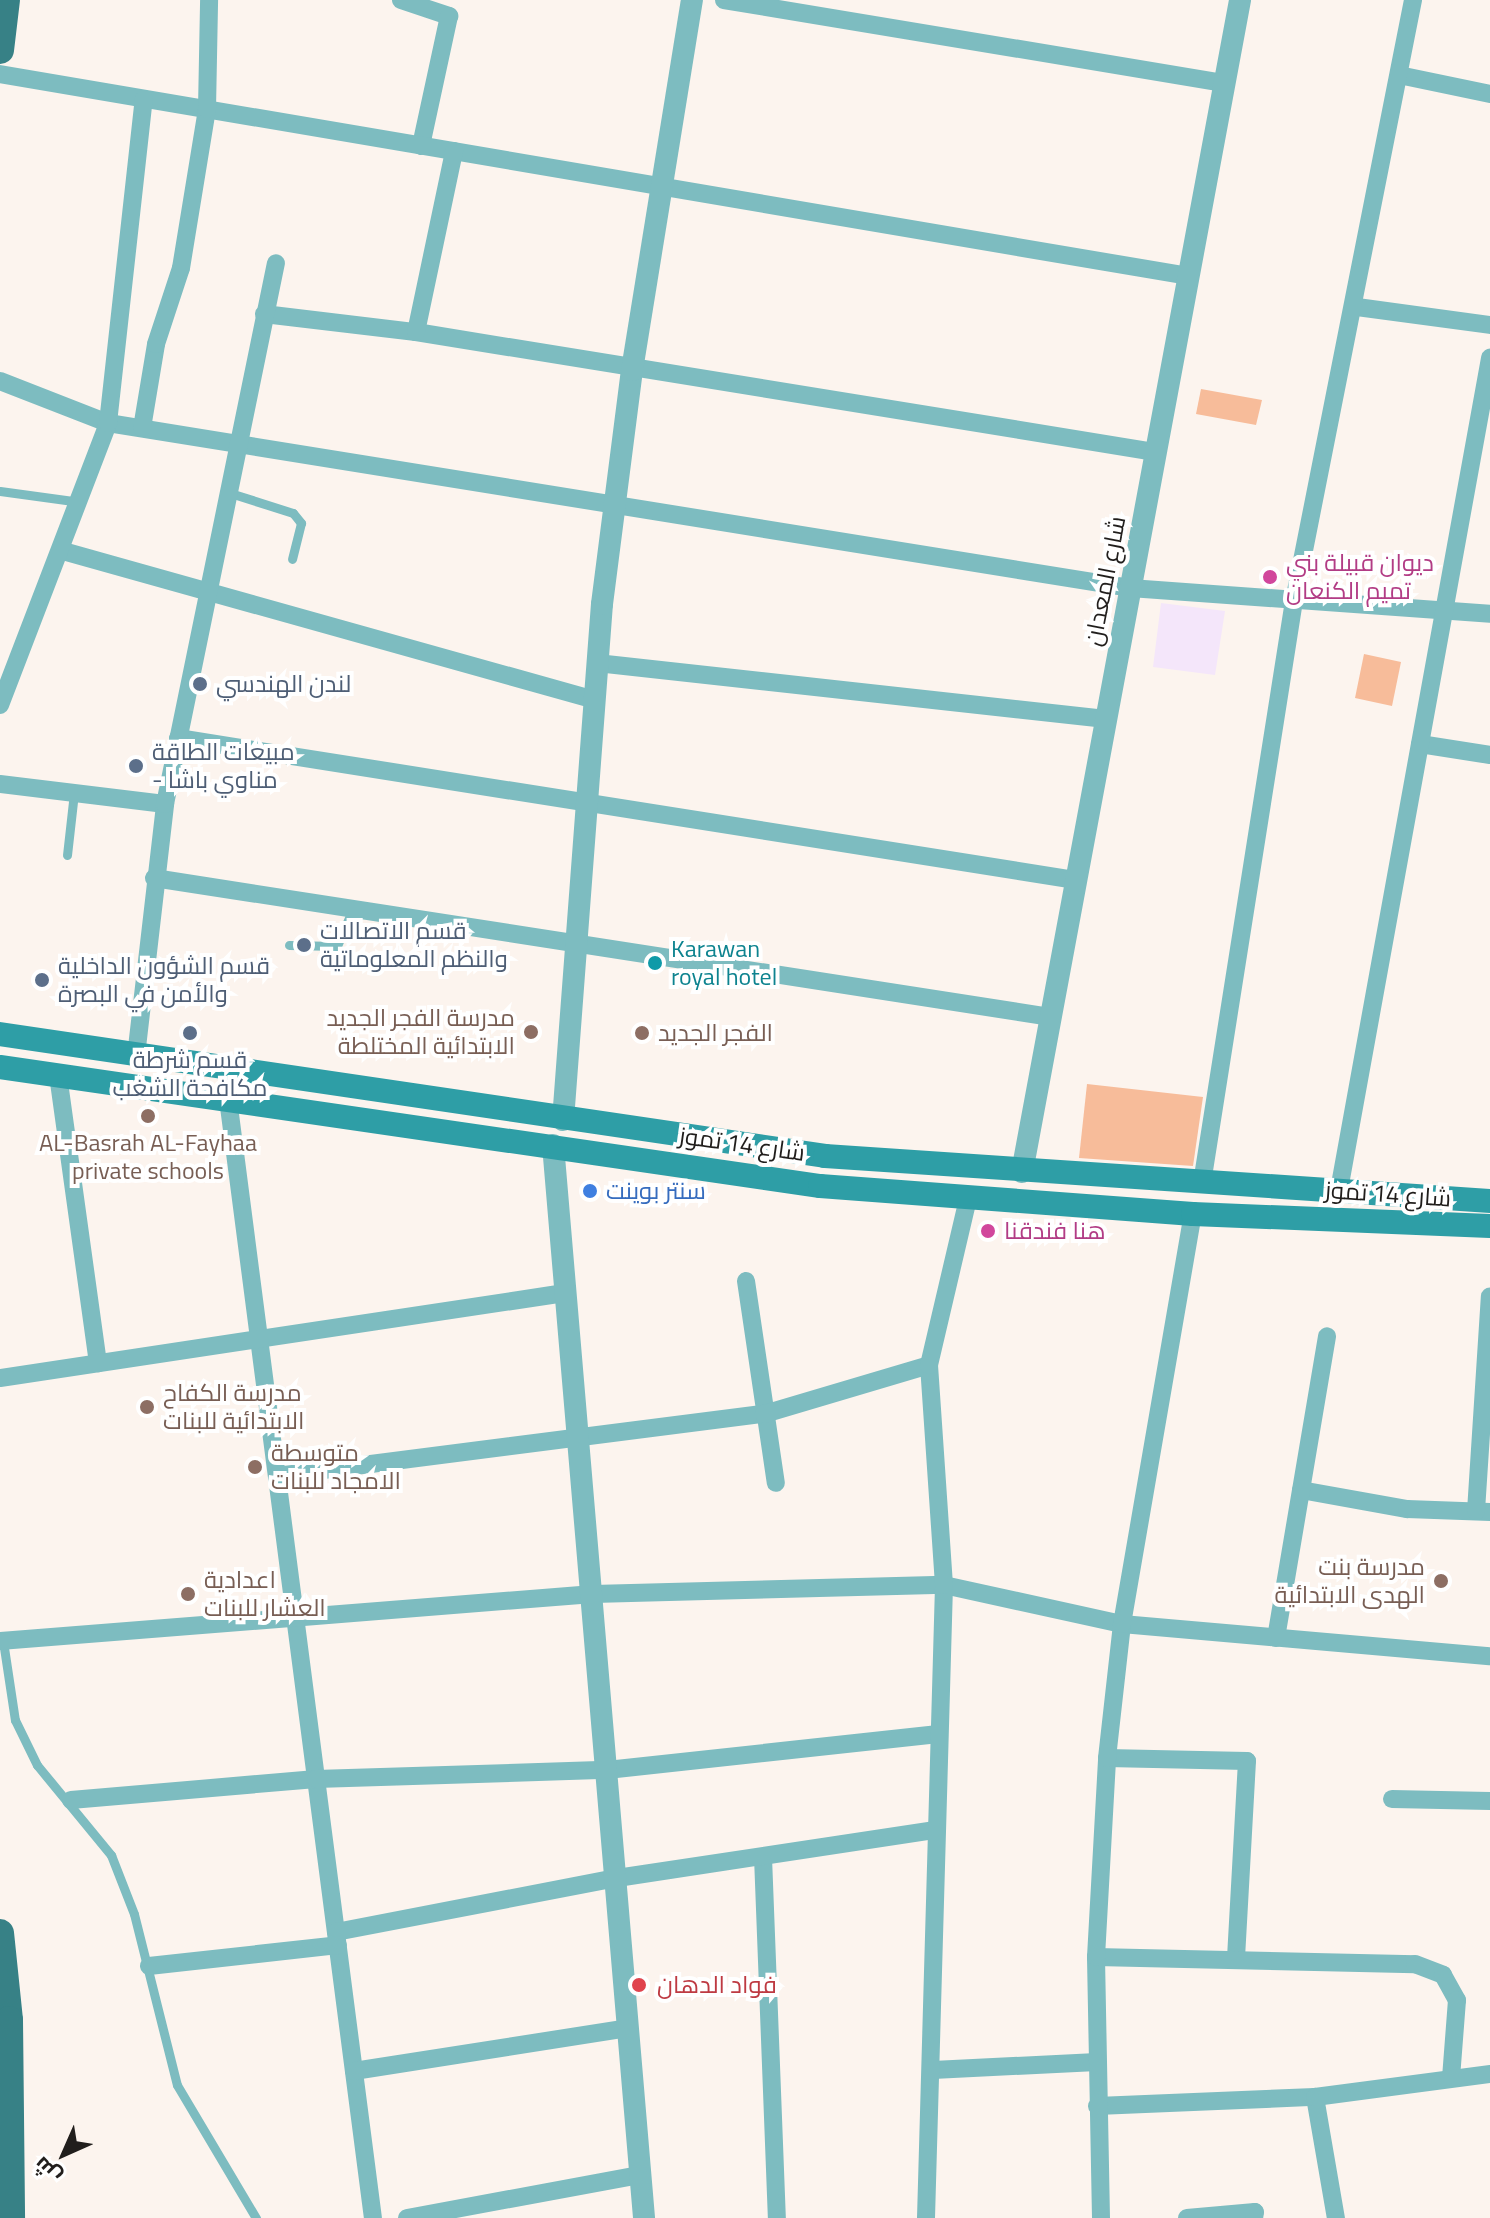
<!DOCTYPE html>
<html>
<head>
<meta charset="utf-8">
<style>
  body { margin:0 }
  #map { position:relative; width:1490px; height:2218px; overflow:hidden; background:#fcf4ee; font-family:"Titillium Web",Cairo,sans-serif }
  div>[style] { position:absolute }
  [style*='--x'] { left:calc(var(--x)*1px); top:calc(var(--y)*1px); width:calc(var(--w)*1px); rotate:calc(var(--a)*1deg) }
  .commercial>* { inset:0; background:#f4e6fa }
  .building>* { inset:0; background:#f7bc9a }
  .service>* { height:9px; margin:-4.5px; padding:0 4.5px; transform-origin:4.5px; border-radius:4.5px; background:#7dbcc0 }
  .minor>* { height:18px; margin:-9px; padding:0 9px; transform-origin:9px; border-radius:9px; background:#7dbcc0 }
  .tertiary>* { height:22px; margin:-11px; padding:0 11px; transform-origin:11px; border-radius:11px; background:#7dbcc0 }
  .secondary>* { height:24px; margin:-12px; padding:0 12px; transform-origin:12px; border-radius:12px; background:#2e9ea6 }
  .primary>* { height:28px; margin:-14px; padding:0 14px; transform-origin:14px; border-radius:14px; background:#378186 }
  .dots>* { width:22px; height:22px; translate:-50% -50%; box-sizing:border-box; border:4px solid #fff; border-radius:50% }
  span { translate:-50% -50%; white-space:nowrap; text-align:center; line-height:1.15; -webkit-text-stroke:8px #fff; paint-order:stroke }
  .hotel-label { font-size:24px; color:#b23c85 }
  .left { translate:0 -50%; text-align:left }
  .street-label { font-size:24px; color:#211e1c }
  .service-label { font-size:24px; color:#4e5e75 }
  .culture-label { font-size:24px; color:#0d838f }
  .education-label { font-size:24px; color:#785e54 }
  .right { translate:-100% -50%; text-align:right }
  .shop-label { font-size:24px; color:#366cbe }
  .health-label { font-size:24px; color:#be3a42 }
  .north { position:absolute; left:24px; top:2114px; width:80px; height:80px; -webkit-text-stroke:6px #fff; paint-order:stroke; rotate:225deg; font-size:22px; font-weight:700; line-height:32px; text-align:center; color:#211e1c }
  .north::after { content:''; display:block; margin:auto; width:28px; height:36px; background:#211e1c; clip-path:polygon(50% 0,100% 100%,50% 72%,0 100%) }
</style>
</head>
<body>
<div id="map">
  <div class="commercial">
    <div style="clip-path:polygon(1161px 603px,1225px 611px,1215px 675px,1153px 667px)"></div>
  </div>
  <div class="building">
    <div style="clip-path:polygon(1201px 389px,1262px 400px,1256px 425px,1196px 414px)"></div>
    <div style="clip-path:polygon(1364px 654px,1401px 662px,1392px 706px,1355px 698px)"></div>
    <div style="clip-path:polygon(1087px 1084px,1203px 1097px,1193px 1166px,1079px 1158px)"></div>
  </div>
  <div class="service">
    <div style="--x:0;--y:491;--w:81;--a:7.8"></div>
    <div style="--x:230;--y:493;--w:66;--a:17.6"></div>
    <div style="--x:293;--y:513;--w:13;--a:51"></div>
    <div style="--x:301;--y:523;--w:37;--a:104"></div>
    <div style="--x:67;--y:855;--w:62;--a:-83.6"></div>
    <div style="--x:289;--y:945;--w:48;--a:1.2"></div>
    <div style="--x:337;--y:946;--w:38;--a:-67"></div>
    <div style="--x:3;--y:1641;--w:80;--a:81.4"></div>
    <div style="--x:15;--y:1720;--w:50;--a:63.9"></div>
    <div style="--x:37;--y:1765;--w:117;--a:50.6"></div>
    <div style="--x:111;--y:1855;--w:63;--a:68.7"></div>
    <div style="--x:134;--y:1914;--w:176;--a:75.9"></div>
    <div style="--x:177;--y:2085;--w:155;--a:59.3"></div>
  </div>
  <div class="minor">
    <div style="--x:401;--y:0;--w:51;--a:18.4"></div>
    <div style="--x:449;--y:16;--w:133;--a:102.2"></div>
    <div style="--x:724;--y:0;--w:507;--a:9.43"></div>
    <div style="--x:0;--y:74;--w:1205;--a:9.65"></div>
    <div style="--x:1399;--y:75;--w:93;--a:11.8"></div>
    <div style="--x:1357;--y:307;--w:134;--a:7.7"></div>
    <div style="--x:264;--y:314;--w:153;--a:6.8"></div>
    <div style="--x:416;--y:332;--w:749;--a:9.22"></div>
    <div style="--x:416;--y:332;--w:185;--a:-78.1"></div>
    <div style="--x:0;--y:381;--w:116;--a:21.3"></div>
    <div style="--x:108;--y:423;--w:1035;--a:9.17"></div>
    <div style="--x:1130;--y:588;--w:361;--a:4.1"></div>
    <div style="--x:142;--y:428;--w:85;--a:-80.5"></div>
    <div style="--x:156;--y:344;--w:80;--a:-71.8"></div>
    <div style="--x:181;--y:268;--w:161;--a:-80.7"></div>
    <div style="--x:207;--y:109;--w:109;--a:-88.9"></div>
    <div style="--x:63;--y:551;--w:552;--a:15.65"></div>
    <div style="--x:597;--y:663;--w:512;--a:6.28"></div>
    <div style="--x:0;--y:705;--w:302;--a:-69"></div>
    <div style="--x:108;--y:423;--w:326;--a:-83.7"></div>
    <div style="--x:178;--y:738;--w:909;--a:8.99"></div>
    <div style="--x:1420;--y:744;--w:71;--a:8.9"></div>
    <div style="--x:0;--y:784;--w:166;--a:6.9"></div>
    <div style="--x:154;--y:878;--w:908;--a:8.81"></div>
    <div style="--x:136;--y:1056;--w:254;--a:-83.4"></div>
    <div style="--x:165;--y:804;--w:552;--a:-78.41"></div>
    <div style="--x:58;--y:1075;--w:291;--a:82.1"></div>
    <div style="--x:228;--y:1099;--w:1128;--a:82.62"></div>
    <div style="--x:1202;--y:1183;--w:589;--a:-81.02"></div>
    <div style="--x:1294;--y:601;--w:613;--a:-78.8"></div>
    <div style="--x:1339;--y:1190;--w:846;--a:-79.71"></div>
    <div style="--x:746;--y:1281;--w:204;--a:81.6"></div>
    <div style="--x:0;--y:1378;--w:571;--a:-8.56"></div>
    <div style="--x:277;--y:1476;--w:491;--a:-7.3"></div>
    <div style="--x:764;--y:1414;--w:172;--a:-16.5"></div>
    <div style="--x:1301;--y:1490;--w:108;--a:10.2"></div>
    <div style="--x:1407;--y:1509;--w:83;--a:2.1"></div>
    <div style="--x:1476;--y:1511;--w:215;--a:-86.3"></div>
    <div style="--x:1276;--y:1638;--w:306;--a:-80.4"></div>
    <div style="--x:0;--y:1641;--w:595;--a:-4.53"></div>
    <div style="--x:593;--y:1594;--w:351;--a:-1.5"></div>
    <div style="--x:944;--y:1585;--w:182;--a:12.4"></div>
    <div style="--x:1122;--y:1624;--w:369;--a:5"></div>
    <div style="--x:1107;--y:1758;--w:140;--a:1.2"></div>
    <div style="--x:1247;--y:1761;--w:199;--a:93.2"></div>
    <div style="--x:1392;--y:1799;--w:98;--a:1.2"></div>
    <div style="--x:71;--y:1800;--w:246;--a:-4.9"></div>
    <div style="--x:316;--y:1779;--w:291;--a:-1.8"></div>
    <div style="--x:607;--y:1770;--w:331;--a:-6.2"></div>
    <div style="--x:763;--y:1857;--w:361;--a:87.8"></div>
    <div style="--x:336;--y:1932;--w:286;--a:-10.9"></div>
    <div style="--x:617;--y:1878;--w:322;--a:-8.6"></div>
    <div style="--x:1096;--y:1957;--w:319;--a:1.3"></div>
    <div style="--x:1415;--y:1964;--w:30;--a:21"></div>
    <div style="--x:1443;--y:1975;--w:29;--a:61"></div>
    <div style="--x:1457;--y:2000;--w:78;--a:94.4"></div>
    <div style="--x:149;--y:1966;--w:190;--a:-6.3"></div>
    <div style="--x:933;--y:2070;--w:164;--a:-2.8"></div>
    <div style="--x:354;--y:2071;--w:277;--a:-8.9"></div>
    <div style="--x:1315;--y:2097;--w:123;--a:80.2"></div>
    <div style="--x:1097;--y:2106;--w:218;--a:-2.4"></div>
    <div style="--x:1315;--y:2097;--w:177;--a:-7.5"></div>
    <div style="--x:407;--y:2218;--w:237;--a:-10.5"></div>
    <div style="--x:926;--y:2218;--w:633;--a:-88.37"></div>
    <div style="--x:944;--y:1585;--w:221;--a:-93.9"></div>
    <div style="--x:929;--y:1365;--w:171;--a:-76.8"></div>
    <div style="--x:1101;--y:2218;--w:261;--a:-91.1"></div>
    <div style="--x:1096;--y:1957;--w:199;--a:-86.8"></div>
    <div style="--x:1107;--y:1758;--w:135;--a:-83.6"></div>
    <div style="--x:1122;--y:1624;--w:416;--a:-80.2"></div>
    <div style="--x:1187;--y:2218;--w:68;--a:-5"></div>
    <div style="--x:1255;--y:2212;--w:6;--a:99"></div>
  </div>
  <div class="tertiary">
    <div style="--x:563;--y:1120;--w:517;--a:-85.68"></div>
    <div style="--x:602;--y:604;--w:236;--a:-82.7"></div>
    <div style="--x:632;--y:370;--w:375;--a:-80.8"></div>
    <div style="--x:553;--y:1145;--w:1077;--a:85.15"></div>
    <div style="--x:1022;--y:1172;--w:1192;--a:-79.46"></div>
  </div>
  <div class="secondary">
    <div style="--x:0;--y:1034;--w:834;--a:8.41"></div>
    <div style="--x:825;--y:1156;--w:667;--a:3.87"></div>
    <div style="--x:0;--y:1067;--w:829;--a:8.26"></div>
    <div style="--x:820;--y:1186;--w:374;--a:4.3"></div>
    <div style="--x:1193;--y:1214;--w:297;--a:2.3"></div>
  </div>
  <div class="primary">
    <div style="--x:0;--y:50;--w:50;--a:-83.2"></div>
    <div style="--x:0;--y:1933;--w:87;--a:84.1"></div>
    <div style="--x:9;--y:2020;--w:198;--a:89.4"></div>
  </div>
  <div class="dots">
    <div style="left:1270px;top:577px;background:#d1479c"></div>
    <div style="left:200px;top:684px;background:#5c6f8a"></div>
    <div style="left:136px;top:766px;background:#5c6f8a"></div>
    <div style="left:304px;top:945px;background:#5c6f8a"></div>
    <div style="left:655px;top:963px;background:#0f9aa8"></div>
    <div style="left:42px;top:980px;background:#5c6f8a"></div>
    <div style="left:531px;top:1032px;background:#8d6e63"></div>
    <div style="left:190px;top:1033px;background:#5c6f8a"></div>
    <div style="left:642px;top:1033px;background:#8d6e63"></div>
    <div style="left:148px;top:1116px;background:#8d6e63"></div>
    <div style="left:590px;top:1191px;background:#3f7fe0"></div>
    <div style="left:988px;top:1231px;background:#d1479c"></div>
    <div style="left:147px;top:1407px;background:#8d6e63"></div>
    <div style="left:255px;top:1467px;background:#8d6e63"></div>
    <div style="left:1441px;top:1581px;background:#8d6e63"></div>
    <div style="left:188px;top:1594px;background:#8d6e63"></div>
    <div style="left:639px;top:1985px;background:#e0444e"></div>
  </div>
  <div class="hotel-label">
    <span class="left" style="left:1286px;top:577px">ديوان قبيلة بني<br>تميم الكنعان</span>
    <span class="left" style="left:1004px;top:1231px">هنا فندقنا</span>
  </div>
  <div class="street-label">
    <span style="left:1105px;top:581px;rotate:-79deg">شارع المعدان</span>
    <span style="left:742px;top:1144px;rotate:8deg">شارع 14 تموز</span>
    <span style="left:1388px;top:1194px;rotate:4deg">شارع 14 تموز</span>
  </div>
  <div class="service-label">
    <span class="left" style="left:216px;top:684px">لندن الهندسي</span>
    <span class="left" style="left:152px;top:766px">مبيعات الطاقة<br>- مناوي باشا</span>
    <span class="left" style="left:320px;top:945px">قسم الاتصالات<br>والنظم المعلوماتية</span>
    <span class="left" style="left:58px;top:980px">قسم الشؤون الداخلية<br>والأمن في البصرة</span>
    <span style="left:190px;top:1074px">قسم شرطة<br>مكافحة الشغب</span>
  </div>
  <div class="culture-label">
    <span class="left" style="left:671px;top:963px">Karawan<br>royal hotel</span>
  </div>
  <div class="education-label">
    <span class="right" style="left:515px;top:1032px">مدرسة الفجر الجديد<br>الابتدائية المختلطة</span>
    <span class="left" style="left:658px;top:1033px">الفجر الجديد</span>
    <span style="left:148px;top:1157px">AL-Basrah AL-Fayhaa<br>private schools</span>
    <span class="left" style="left:163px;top:1407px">مدرسة الكفاح<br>الابتدائية للبنات</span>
    <span class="left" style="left:271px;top:1467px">متوسطة<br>الامجاد للبنات</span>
    <span class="right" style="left:1425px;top:1581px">مدرسة بنت<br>الهدى اﻻبتدائية</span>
    <span class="left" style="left:204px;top:1594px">اعدادية<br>العشار للبنات</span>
  </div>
  <div class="shop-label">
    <span class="left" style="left:606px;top:1191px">سنتر بوينت</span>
  </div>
  <div class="health-label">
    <span class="left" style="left:657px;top:1985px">فواد الدهان</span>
  </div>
  <div class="north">ش</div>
</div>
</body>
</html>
